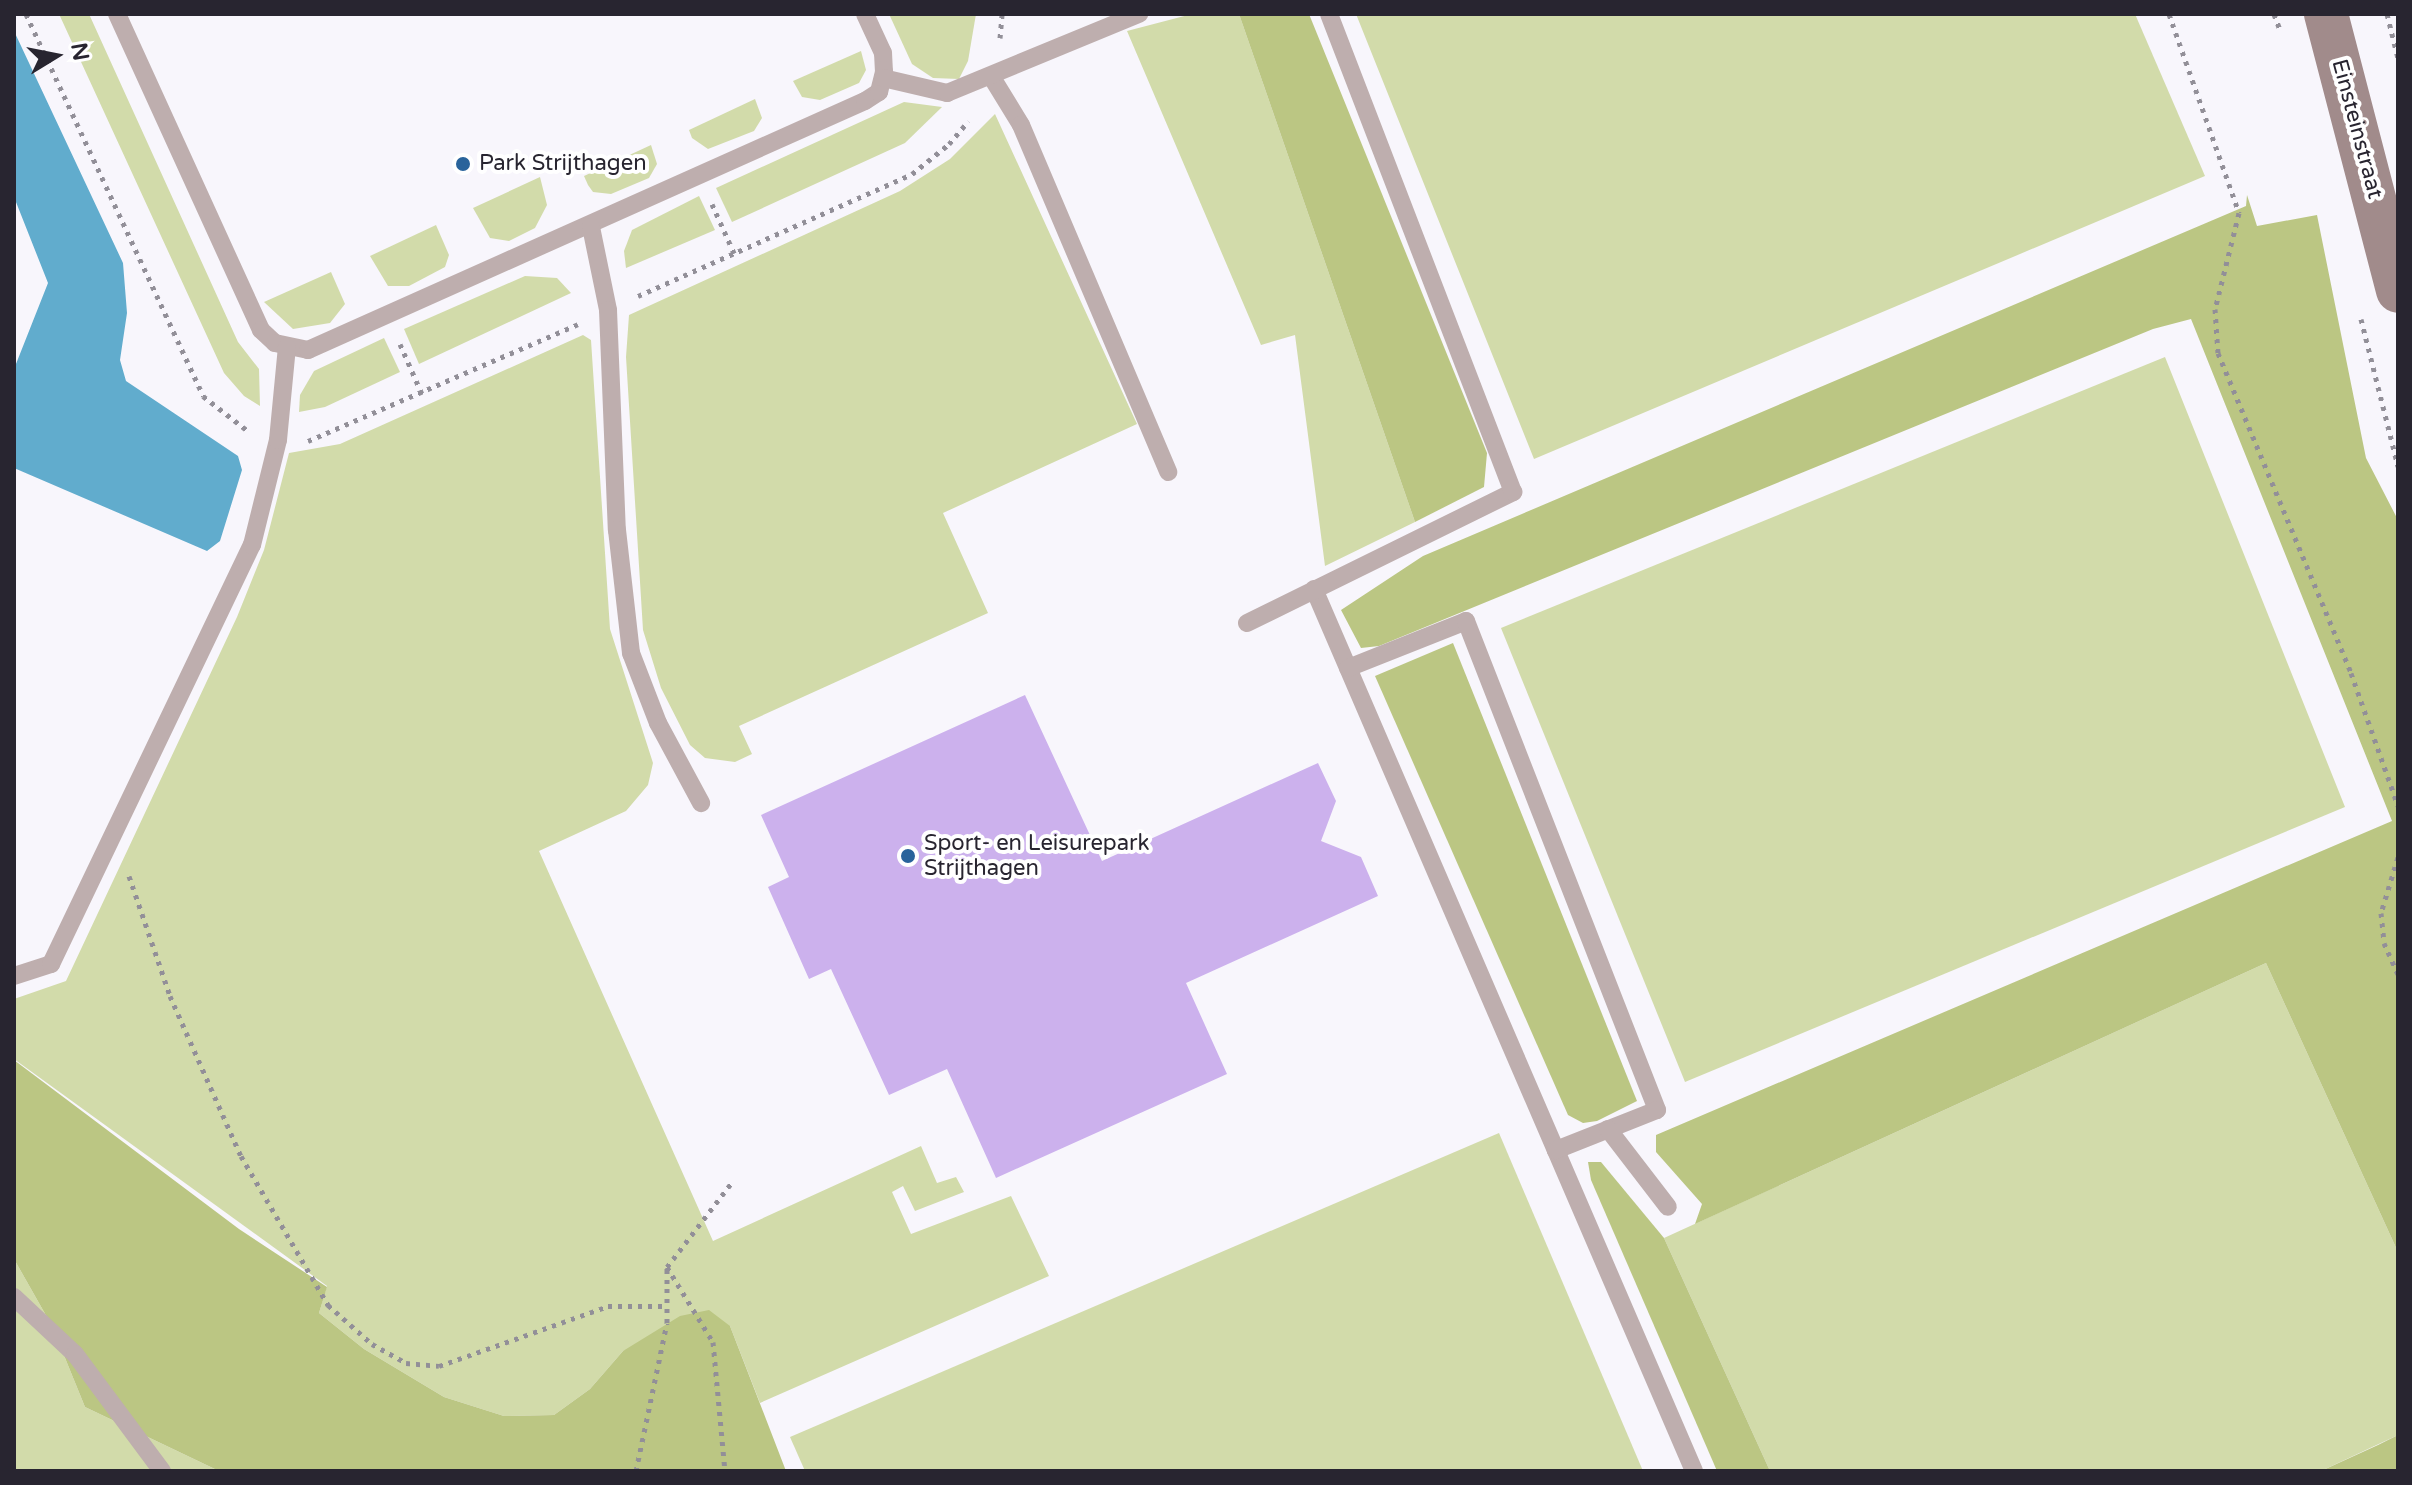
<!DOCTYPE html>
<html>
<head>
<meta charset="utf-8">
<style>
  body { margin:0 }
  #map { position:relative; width:2412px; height:1485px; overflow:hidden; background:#f8f6fc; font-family:"Varela Round",sans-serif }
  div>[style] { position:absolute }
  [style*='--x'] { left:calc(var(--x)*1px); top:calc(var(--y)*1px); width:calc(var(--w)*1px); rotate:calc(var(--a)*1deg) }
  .green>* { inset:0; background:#d2dbaa }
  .forest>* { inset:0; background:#bbc683 }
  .water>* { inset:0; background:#61accd }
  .building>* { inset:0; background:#ccb1ed }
  .path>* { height:5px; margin-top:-2.5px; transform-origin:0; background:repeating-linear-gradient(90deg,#928f98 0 4px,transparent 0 10px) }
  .service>* { height:18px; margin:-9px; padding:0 9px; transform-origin:9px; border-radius:9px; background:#beaeae }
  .secondary>* { height:44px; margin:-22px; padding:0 22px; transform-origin:22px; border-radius:22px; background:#a18b8b }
  .dots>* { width:22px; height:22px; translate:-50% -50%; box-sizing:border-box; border:4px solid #fff; border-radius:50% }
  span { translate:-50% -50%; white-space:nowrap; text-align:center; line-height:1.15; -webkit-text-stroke:8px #fff; paint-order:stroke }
  .street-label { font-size:22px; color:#282530 }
  .poi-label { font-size:22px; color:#282530 }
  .left { translate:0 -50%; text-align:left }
  .frame { position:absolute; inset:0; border:16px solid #282530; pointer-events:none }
  .north { position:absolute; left:16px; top:16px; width:80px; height:80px; -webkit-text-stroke:6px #fff; paint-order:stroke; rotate:80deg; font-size:22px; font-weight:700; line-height:32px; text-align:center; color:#282530 }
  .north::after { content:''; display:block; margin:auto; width:28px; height:36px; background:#282530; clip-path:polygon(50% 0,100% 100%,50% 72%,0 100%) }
</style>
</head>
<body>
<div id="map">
  <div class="green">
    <div style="clip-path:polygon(59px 14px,89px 14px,238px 342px,259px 369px,260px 406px,244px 396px,224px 373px)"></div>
    <div style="clip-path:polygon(889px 14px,976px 14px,968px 61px,959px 79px,933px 78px,912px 64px)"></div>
    <div style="clip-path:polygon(1192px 14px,1239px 14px,1415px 522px,1325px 566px,1295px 335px,1261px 345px,1127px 31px)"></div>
    <div style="clip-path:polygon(1356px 14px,2135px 14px,2205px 176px,1534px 459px)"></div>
    <div style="clip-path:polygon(861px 51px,866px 70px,859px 83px,820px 100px,802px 97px,793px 81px)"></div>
    <div style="clip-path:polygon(755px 99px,762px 118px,754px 131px,708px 149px,692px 138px,689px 130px)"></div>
    <div style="clip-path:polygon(904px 102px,942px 107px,905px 143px,732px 222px,716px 188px)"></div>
    <div style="clip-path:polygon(995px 114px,1137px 424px,943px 513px,988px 613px,739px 726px,752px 754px,735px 762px,705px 758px,690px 745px,661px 688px,643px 630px,626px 357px,629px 315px,900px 191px,950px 159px)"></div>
    <div style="clip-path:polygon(651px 145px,657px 164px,649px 178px,611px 194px,593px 192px,588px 185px,584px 176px)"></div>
    <div style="clip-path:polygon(540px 177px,547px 205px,535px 228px,509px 241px,490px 238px,473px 208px)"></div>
    <div style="clip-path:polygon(699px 196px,715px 230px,626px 268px,624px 251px,632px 230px)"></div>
    <div style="clip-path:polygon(436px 225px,449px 255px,445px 267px,409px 286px,388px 286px,370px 256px)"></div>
    <div style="clip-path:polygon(331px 272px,345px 304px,330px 323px,293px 329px,264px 302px)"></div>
    <div style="clip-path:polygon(525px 276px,557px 278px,571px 293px,419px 364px,404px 329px)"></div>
    <div style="clip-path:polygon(583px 335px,591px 340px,610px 629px,653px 763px,648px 785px,626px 811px,539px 851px,713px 1241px,921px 1146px,937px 1183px,956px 1177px,964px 1192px,915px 1211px,903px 1186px,892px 1192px,911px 1234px,1011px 1196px,1049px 1276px,760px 1403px,730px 1326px,623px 1351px,590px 1389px,554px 1415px,504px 1416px,444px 1397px,364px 1349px,319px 1313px,327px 1286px,14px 1059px,14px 999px,66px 981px,237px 617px,264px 550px,289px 453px,340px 444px)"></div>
    <div style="clip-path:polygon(384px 338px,400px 372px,325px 407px,299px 412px,300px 395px,314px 371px)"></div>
    <div style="clip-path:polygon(2165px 357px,2345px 807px,1685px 1082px,1501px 628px)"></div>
    <div style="clip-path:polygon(2266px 963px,2398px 1252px,2398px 1435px,2321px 1471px,1770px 1471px,1664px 1238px)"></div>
    <div style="clip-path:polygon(1499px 1133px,1643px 1471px,805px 1471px,790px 1437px)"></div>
    <div style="clip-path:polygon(14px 1259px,52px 1326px,85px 1407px,219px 1471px,14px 1471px)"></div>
  </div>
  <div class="forest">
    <div style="clip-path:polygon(1239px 14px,1309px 14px,1487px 453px,1484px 487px,1415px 522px)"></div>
    <div style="clip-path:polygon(2247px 195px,2257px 226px,2317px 215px,2366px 458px,2398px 520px,2398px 1252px,2266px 963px,1695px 1224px,1702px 1204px,1656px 1152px,1656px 1135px,2392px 821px,2191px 319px,2153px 329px,1379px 646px,1361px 648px,1341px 610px,1423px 556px,2246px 206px)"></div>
    <div style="clip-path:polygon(1453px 643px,1637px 1101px,1597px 1121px,1583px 1123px,1568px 1115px,1375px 676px)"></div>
    <div style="clip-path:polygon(14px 1060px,239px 1229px,327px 1287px,319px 1313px,364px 1349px,444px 1397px,504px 1416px,554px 1415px,590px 1389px,623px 1351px,680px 1316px,709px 1310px,730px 1326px,786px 1471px,219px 1471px,85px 1407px,52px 1326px,14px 1259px)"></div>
    <div style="clip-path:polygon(1588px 1162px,1601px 1162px,1664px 1238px,1770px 1471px,1717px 1471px,1591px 1180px)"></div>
    <div style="clip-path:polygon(2398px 1435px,2398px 1471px,2321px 1471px,2378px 1445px)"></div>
  </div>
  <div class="water">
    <div style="clip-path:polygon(14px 31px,123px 263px,127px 313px,120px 360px,126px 381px,238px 456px,242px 470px,220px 541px,207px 551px,14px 468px,14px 369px,48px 283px,14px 197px)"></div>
  </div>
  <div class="building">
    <div style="clip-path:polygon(1025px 695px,1102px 861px,1318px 763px,1336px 801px,1321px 841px,1361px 857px,1378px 896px,1186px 983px,1227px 1074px,996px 1178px,947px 1069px,889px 1095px,831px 969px,809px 979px,768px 887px,789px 877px,761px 815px)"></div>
  </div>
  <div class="path">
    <div style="--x:26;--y:14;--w:421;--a:65.1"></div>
    <div style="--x:203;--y:396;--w:57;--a:37.9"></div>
    <div style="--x:2169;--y:14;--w:211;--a:70.6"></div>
    <div style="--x:2239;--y:213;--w:99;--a:104"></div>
    <div style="--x:2215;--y:309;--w:44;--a:86.1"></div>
    <div style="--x:2218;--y:353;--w:347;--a:67.4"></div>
    <div style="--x:2351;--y:673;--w:141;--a:70.5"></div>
    <div style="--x:2274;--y:14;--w:19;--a:69"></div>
    <div style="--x:2387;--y:14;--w:45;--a:76"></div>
    <div style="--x:1000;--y:38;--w:24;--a:-85"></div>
    <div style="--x:712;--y:204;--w:54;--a:65.8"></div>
    <div style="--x:638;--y:296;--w:300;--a:-24"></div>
    <div style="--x:912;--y:174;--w:48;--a:-39"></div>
    <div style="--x:949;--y:144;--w:30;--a:-50"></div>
    <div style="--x:2361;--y:319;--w:152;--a:75.9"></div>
    <div style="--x:400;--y:344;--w:55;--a:66.3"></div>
    <div style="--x:308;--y:441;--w:294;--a:-23.4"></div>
    <div style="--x:2398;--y:857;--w:59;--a:106.9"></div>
    <div style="--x:2381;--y:913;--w:30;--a:84"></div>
    <div style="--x:2384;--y:943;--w:34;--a:66"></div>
    <div style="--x:129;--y:876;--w:127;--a:71.1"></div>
    <div style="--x:170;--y:996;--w:175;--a:66.1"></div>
    <div style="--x:241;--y:1156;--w:173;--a:59.7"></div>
    <div style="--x:328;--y:1305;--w:59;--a:41.6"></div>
    <div style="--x:372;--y:1344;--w:39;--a:29"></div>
    <div style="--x:406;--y:1363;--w:33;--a:5"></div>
    <div style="--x:439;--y:1366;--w:179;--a:-19.5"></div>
    <div style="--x:608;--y:1306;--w:56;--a:0"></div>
    <div style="--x:667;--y:1267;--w:88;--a:58.5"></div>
    <div style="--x:713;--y:1342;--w:130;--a:84.7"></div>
    <div style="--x:667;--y:1267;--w:108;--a:-52.5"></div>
    <div style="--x:636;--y:1471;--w:151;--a:-78.2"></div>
    <div style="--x:667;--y:1323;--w:56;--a:-90"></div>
  </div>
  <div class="service">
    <div style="--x:117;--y:14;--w:347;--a:65.5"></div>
    <div style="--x:261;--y:330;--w:19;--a:43"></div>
    <div style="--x:275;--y:343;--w:34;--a:12"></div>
    <div style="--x:308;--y:350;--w:610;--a:-24.09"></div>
    <div style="--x:865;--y:101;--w:17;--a:-33"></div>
    <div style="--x:879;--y:92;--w:21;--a:-76"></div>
    <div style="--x:884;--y:72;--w:19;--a:-93"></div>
    <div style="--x:883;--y:53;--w:43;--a:-114.8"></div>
    <div style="--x:991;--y:76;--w:57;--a:58.5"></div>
    <div style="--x:1021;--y:125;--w:377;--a:67"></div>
    <div style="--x:883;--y:78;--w:66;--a:13.2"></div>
    <div style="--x:947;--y:93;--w:208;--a:-22.4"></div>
    <div style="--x:591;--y:227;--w:85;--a:78.4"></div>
    <div style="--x:608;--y:310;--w:220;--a:87.7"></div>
    <div style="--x:617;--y:530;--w:124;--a:83.5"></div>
    <div style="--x:631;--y:653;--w:75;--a:68.9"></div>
    <div style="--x:658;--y:723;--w:91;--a:61.7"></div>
    <div style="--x:1314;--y:589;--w:960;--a:66.69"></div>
    <div style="--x:1247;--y:623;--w:297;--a:-26.2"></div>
    <div style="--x:1513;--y:492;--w:512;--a:-111.05"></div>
    <div style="--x:1348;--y:668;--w:127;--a:-21.7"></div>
    <div style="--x:1466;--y:621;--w:525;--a:68.66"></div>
    <div style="--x:1657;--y:1110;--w:109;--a:158.4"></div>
    <div style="--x:14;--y:976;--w:39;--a:-18"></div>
    <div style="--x:51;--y:964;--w:465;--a:-64.4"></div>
    <div style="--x:252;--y:545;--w:108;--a:-76.1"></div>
    <div style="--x:278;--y:440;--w:93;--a:-84.5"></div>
    <div style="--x:1608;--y:1129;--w:98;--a:52.4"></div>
    <div style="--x:14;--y:1297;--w:83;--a:43.1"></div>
    <div style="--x:75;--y:1354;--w:146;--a:53.4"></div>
  </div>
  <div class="secondary">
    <div style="--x:2326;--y:14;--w:286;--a:75.4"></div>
  </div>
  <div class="dots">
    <div style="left:463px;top:164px;background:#29639b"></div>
    <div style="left:908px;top:856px;background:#29639b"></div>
  </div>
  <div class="street-label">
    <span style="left:2357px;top:129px;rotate:75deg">Einsteinstraat</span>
  </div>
  <div class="poi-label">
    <span class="left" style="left:479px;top:164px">Park Strijthagen</span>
    <span class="left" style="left:924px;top:856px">Sport- en Leisurepark<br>Strijthagen</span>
  </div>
  <div class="frame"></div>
  <div class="north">N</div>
</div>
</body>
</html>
